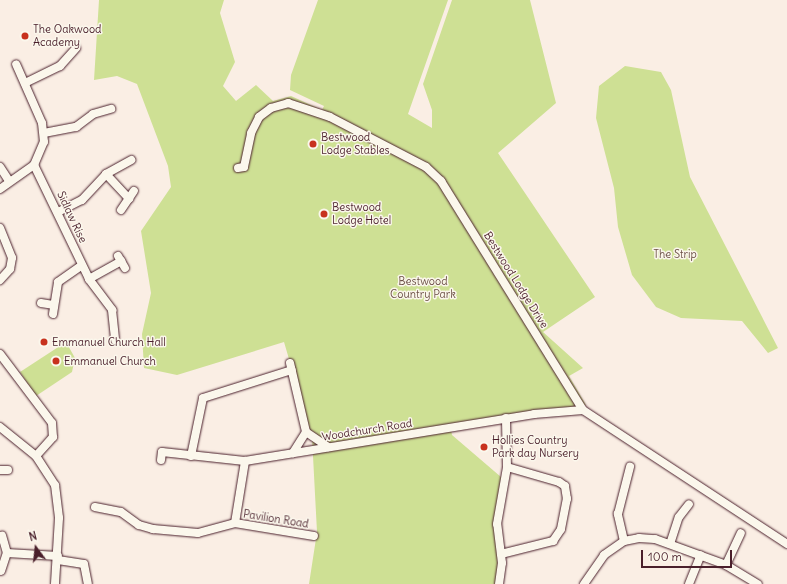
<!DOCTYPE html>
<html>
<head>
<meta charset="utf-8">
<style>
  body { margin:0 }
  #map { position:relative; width:787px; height:584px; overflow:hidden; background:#faeee4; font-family:Delius,sans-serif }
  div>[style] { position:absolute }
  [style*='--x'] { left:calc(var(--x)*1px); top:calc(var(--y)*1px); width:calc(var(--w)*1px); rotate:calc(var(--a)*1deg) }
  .green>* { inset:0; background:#cee094 }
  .roads { filter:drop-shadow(0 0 1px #4a1f2b) drop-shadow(0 0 1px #4a1f2b) }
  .minor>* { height:8px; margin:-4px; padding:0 4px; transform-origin:4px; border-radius:4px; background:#fbf7ec }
  .dots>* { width:11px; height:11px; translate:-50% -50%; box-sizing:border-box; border:2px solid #fbf7ec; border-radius:50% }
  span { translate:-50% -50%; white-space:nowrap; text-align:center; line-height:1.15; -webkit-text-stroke:3px #fbf7ec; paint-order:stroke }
  .poi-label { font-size:11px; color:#4a1f2b }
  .left { translate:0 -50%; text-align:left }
  .street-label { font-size:11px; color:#4a1f2b }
  .park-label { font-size:11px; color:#6b4f45 }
  .north { position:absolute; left:16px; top:528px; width:40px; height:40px; -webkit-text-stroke:3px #fbf7ec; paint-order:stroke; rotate:345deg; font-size:11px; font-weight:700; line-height:16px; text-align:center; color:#4a1f2b }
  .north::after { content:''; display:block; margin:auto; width:14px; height:18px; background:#4a1f2b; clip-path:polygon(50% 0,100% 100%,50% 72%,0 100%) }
  .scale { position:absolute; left:641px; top:550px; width:91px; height:18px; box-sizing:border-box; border:2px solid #4a1f2b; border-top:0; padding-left:5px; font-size:12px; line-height:14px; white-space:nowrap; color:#4a1f2b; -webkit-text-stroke:3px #fbf7ec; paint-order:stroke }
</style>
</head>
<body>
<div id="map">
  <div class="green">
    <div style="clip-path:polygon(99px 0,224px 0,220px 13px,235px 62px,223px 86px,236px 101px,256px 85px,273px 101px,291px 96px,322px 110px,324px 106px,290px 90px,291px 75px,318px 0,448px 0,408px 114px,432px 128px,432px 110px,423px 84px,452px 0,530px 0,556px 103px,498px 153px,595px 297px,543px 332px,583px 368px,569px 376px,586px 405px,450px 424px,452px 435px,501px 477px,497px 584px,309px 584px,317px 532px,312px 437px,284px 342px,177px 375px,144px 368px,142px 334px,151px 293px,141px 231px,171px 187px,168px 166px,137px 84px,117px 76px,94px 80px)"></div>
    <div style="clip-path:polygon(625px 66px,661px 72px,671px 90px,690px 177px,778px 348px,768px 353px,742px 321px,681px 318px,656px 307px,632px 275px,618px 227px,614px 188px,596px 118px,599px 86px)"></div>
    <div style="clip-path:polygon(66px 342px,75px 358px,72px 372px,36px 396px,20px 372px)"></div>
  </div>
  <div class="roads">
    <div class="minor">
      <div style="--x:25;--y:83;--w:39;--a:-26"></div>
      <div style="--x:60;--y:66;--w:24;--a:-48"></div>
      <div style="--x:44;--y:133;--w:33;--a:-11"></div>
      <div style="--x:76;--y:127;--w:21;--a:-37"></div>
      <div style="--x:93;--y:114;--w:19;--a:-16"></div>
      <div style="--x:34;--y:165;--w:127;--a:64.2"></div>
      <div style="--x:89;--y:279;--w:39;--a:53"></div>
      <div style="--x:112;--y:310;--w:30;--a:84"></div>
      <div style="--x:0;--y:167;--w:17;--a:57"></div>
      <div style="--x:238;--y:168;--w:6;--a:-9"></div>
      <div style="--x:244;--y:167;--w:35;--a:-78"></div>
      <div style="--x:251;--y:133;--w:18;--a:-63"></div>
      <div style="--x:259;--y:117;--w:15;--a:-37"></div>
      <div style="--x:271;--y:108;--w:18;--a:-16"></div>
      <div style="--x:288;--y:103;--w:44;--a:18.4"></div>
      <div style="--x:330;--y:117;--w:108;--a:27.5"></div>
      <div style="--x:426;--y:167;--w:21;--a:43"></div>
      <div style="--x:441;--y:181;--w:269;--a:58.2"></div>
      <div style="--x:583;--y:410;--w:244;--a:33.3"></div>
      <div style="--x:106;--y:174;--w:34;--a:47"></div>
      <div style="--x:0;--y:189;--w:42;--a:-35.2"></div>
      <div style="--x:34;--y:165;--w:25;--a:-67"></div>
      <div style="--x:44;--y:142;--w:19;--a:-96"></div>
      <div style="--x:42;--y:123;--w:64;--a:-113.8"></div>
      <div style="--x:121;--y:210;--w:23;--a:-56"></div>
      <div style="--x:58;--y:212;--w:27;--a:-27"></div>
      <div style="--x:82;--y:200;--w:35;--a:-47"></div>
      <div style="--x:106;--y:174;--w:29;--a:-29"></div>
      <div style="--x:0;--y:228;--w:32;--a:68"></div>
      <div style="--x:12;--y:258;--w:11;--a:100"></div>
      <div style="--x:10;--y:269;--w:15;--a:132"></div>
      <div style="--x:118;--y:256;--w:14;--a:60"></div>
      <div style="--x:89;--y:279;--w:37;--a:-29"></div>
      <div style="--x:41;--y:303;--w:12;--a:9"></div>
      <div style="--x:53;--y:314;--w:32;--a:-81"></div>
      <div style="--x:58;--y:282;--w:29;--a:-35"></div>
      <div style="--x:0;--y:354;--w:86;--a:53"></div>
      <div style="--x:52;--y:423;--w:14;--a:86"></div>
      <div style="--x:53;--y:437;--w:25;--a:132"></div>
      <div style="--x:290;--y:363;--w:71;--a:76.9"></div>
      <div style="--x:306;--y:432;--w:25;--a:122"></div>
      <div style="--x:0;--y:427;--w:46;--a:38.9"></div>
      <div style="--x:36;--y:456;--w:35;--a:57"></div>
      <div style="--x:55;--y:485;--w:33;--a:83"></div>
      <div style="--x:59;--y:518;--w:66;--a:93.5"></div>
      <div style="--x:306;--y:432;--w:27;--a:34"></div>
      <div style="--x:191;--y:456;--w:59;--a:-78.3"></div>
      <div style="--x:203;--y:398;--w:93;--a:-17.5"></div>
      <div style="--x:161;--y:460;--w:8;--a:-83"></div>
      <div style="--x:162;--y:452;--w:83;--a:6.2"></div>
      <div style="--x:245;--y:461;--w:293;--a:-9.2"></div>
      <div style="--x:534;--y:414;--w:49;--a:-4.7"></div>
      <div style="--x:0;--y:470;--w:8;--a:0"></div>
      <div style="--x:95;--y:507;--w:26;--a:11"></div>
      <div style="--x:121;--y:512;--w:22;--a:36"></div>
      <div style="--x:139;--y:525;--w:15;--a:16"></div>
      <div style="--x:153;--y:529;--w:45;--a:5.1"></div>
      <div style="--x:198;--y:533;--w:38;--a:-15"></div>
      <div style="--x:235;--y:523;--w:80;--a:9.3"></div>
      <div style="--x:235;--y:523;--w:63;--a:-80.8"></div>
      <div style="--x:624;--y:541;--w:28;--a:-103"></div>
      <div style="--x:618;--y:514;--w:49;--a:-75.7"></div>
      <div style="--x:670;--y:544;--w:28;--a:-72"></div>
      <div style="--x:679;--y:517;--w:16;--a:-52"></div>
      <div style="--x:7;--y:553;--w:51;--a:3.4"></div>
      <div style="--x:501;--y:554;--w:54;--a:-14"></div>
      <div style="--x:553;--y:541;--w:14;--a:-56"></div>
      <div style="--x:561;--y:529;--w:31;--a:-79"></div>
      <div style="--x:567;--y:499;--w:13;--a:-99"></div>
      <div style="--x:565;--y:486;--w:7;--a:-146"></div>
      <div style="--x:559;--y:482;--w:54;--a:-163.9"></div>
      <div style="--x:58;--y:560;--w:26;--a:9"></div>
      <div style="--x:84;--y:564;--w:20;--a:79"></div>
      <div style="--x:726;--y:565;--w:35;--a:-65"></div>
      <div style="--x:1;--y:571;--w:19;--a:-72"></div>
      <div style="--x:7;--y:553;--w:18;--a:-106"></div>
      <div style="--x:499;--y:584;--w:21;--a:-82"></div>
      <div style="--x:502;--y:563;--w:39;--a:-97"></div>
      <div style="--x:497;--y:524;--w:58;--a:-80"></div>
      <div style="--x:507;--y:467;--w:49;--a:-91.2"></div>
      <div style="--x:584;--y:584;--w:35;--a:-55"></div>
      <div style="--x:604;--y:555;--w:24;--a:-35"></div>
      <div style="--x:624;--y:541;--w:15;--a:-11"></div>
      <div style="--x:639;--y:538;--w:16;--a:4"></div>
      <div style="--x:655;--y:539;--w:76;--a:20.1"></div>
      <div style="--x:726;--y:565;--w:37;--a:31"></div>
      <div style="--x:689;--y:584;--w:31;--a:-68"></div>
    </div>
  </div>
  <div class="dots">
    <div style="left:25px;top:36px;background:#c8321e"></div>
    <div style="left:313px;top:144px;background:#c8321e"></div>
    <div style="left:324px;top:214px;background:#c8321e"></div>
    <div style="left:44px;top:342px;background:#c8321e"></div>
    <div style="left:56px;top:361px;background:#c8321e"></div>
    <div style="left:484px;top:447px;background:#c8321e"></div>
  </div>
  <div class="poi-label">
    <span class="left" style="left:33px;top:36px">The Oakwood<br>Academy</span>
    <span class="left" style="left:321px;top:144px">Bestwood<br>Lodge Stables</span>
    <span class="left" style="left:332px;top:214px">Bestwood<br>Lodge Hotel</span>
    <span class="left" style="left:52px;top:342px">Emmanuel Church Hall</span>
    <span class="left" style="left:64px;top:361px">Emmanuel Church</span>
    <span class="left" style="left:492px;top:447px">Hollies Country<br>Park day Nursery</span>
  </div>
  <div class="street-label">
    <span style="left:72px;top:217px;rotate:65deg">Sidlaw Rise</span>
    <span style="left:516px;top:280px;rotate:58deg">Bestwood Lodge Drive</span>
    <span style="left:367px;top:430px;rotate:-9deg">Woodchurch Road</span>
    <span style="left:276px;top:519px;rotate:9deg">Pavilion Road</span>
  </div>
  <div class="park-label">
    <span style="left:675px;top:254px">The Strip</span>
    <span style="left:423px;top:288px">Bestwood<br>Country Park</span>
  </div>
  <div class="north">N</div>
  <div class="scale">100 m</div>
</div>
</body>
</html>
